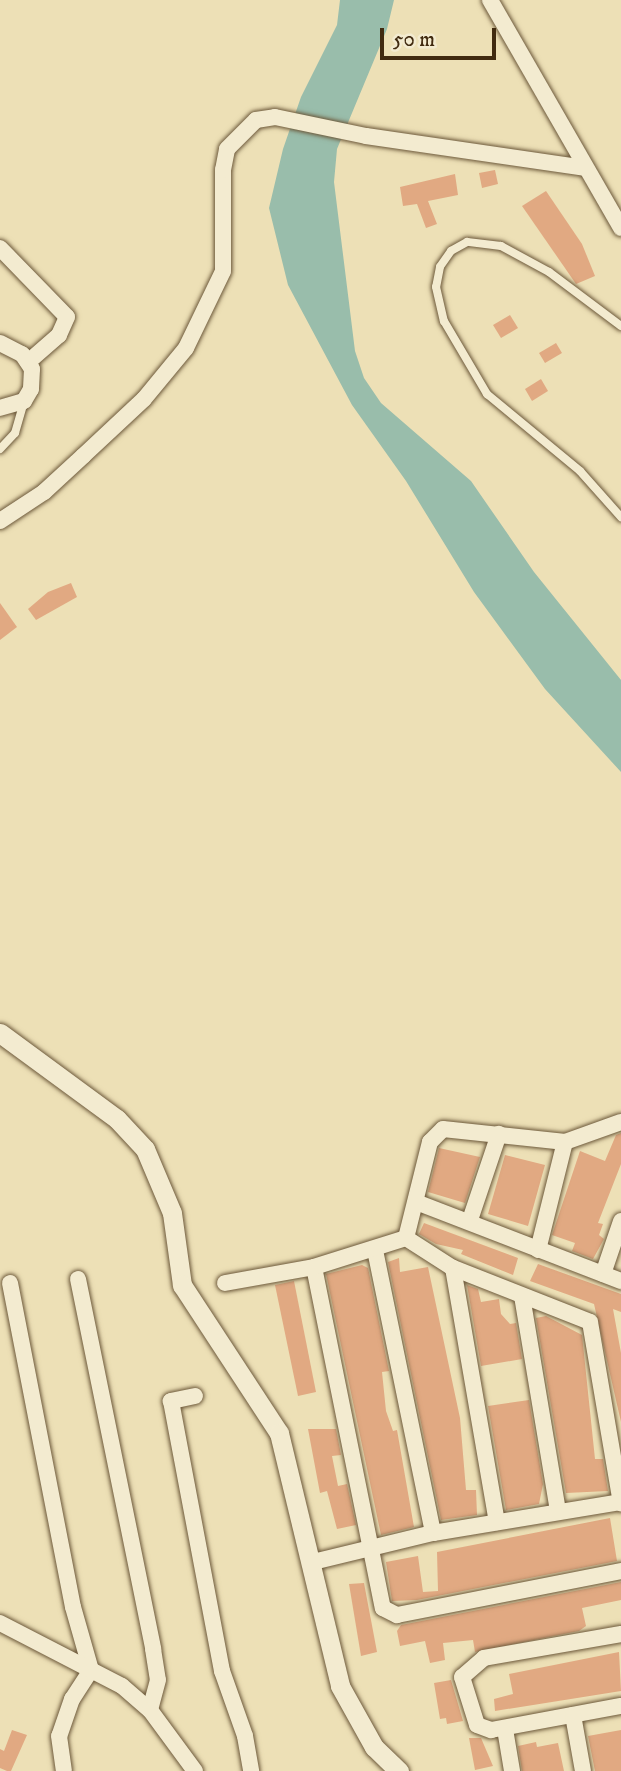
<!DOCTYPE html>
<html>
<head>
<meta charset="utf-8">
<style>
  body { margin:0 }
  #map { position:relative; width:621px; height:1771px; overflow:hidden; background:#ede0b6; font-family:"IM FELL DW Pica",serif }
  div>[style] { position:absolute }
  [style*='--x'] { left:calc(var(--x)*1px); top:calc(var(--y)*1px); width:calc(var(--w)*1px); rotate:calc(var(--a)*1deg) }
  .water>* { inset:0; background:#99bdab }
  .building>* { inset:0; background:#e1a982 }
  .roads { filter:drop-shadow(0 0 2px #6c583a) drop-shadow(0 0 2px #6c583a) }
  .service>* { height:8px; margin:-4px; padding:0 4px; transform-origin:4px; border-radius:4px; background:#f3ebd0 }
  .minor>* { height:16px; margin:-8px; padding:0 8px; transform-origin:8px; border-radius:8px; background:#f3ebd0 }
  .tertiary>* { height:19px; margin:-9.5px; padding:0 9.5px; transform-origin:9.5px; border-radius:9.5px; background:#f3ebd0 }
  span { translate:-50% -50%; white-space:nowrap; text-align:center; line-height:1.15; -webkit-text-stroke:5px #f3ebd0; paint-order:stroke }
  .scale { position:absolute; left:380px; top:28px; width:116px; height:32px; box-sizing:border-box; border:4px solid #412b10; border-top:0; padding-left:9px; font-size:21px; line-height:24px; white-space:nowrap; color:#412b10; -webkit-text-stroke:5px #f3ebd0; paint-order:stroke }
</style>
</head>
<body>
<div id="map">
  <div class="water">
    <div style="clip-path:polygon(340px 0,394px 0,387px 29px,337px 149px,334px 182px,355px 351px,364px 378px,381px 403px,471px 481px,534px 572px,621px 680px,621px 772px,545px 689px,474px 592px,406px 481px,352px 405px,288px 285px,269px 208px,283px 149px,301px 97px,337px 25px)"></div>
  </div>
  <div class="building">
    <div style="clip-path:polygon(495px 170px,498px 184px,482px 188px,479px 173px)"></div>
    <div style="clip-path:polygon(455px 174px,458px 195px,428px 201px,437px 224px,426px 228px,417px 204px,403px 206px,400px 187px)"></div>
    <div style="clip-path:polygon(546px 191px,582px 244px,595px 276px,576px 284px,522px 206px)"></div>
    <div style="clip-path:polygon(510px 315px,518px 328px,501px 338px,493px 325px)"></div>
    <div style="clip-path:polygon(556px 343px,562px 353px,545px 363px,539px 353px)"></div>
    <div style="clip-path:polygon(541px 379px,548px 391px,532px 401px,525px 389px)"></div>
    <div style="clip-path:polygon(71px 583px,77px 597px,36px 620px,28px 609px,48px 592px)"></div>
    <div style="clip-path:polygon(0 603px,17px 627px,0 640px)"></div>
    <div style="clip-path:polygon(621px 1133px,621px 1164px,598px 1223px,603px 1224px,599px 1235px,604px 1239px,593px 1259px,572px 1251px,575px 1243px,552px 1235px,580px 1151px,605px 1161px,616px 1135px)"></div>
    <div style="clip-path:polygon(439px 1148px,480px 1157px,465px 1203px,428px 1192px)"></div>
    <div style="clip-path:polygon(505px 1155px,545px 1165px,528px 1226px,488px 1214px)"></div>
    <div style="clip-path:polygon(424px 1223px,518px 1258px,513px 1275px,461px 1254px,463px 1250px,436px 1244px,419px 1234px)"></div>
    <div style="clip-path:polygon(399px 1258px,400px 1272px,428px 1267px,460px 1418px,466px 1490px,476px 1490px,477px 1515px,441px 1520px,388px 1262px)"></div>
    <div style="clip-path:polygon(538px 1264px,621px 1294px,621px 1312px,613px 1309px,621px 1353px,621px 1422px,594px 1304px,530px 1281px)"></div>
    <div style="clip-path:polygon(362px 1265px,368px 1268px,389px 1371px,382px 1372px,386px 1411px,393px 1431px,397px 1430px,414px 1527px,381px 1535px,326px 1274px)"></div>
    <div style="clip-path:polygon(294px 1281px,316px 1392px,298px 1396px,275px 1285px)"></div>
    <div style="clip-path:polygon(467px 1285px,478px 1289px,481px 1302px,499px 1299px,501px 1314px,510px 1324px,516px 1323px,522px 1359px,481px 1366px)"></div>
    <div style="clip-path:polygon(546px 1316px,582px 1335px,595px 1459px,603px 1459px,608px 1491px,566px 1493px,536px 1318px)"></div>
    <div style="clip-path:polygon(529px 1400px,543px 1484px,539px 1504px,506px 1510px,488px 1406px)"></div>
    <div style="clip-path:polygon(308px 1429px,336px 1429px,341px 1455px,332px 1456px,338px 1486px,347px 1484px,356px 1525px,337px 1529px,327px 1491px,320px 1493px)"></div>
    <div style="clip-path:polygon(610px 1518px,617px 1561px,417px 1600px,392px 1601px,386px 1562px,418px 1556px,423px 1592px,438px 1591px,437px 1552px)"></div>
    <div style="clip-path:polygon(621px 1582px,621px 1600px,582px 1608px,586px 1626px,579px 1631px,475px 1652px,473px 1640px,443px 1643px,445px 1660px,430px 1663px,425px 1641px,400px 1646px,397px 1631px,401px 1625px)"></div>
    <div style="clip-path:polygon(364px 1583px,377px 1652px,361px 1656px,349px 1584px)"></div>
    <div style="clip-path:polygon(619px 1652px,621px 1691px,495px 1711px,494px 1699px,513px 1694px,509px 1674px)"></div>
    <div style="clip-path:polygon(451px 1680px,463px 1721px,447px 1724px,446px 1718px,440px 1719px,434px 1683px)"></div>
    <div style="clip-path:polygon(12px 1730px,27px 1735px,11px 1771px,7px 1771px,0 1768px,0 1749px,4px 1751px)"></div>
    <div style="clip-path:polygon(621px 1730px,621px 1771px,595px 1771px,588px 1736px)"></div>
    <div style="clip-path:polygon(469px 1738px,481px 1738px,493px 1766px,475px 1770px)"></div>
    <div style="clip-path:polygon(536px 1742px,537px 1747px,558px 1743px,564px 1771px,522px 1771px,518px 1746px)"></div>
  </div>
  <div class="roads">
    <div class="service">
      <div style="--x:621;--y:326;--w:90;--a:-143.1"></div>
      <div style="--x:549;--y:272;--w:55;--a:-151.6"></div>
      <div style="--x:501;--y:246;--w:34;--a:-173"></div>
      <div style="--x:467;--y:242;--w:18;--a:151"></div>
      <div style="--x:451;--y:251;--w:19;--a:125"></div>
      <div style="--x:440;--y:267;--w:20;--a:101"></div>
      <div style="--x:436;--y:287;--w:35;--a:77"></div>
      <div style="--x:444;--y:321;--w:85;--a:59.5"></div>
      <div style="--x:487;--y:394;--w:121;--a:39.6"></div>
      <div style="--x:580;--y:471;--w:62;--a:48.3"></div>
      <div style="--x:0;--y:449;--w:22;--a:-47"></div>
      <div style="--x:15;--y:433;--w:33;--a:-74"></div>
    </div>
    <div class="minor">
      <div style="--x:490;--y:0;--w:263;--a:60.1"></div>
      <div style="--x:0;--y:248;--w:96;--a:45.8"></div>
      <div style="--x:67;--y:317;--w:20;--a:114"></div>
      <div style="--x:59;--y:335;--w:41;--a:138.9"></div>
      <div style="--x:0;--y:343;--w:25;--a:27"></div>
      <div style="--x:22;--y:354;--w:18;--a:56"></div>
      <div style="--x:32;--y:369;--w:20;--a:93"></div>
      <div style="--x:31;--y:389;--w:14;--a:120"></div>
      <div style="--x:24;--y:401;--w:25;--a:164"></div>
      <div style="--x:0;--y:521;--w:53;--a:-33.4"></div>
      <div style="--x:44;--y:492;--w:53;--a:-42.7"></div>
      <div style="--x:83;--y:456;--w:83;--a:-43.1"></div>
      <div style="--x:144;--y:399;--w:66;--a:-50.5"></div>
      <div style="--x:186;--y:348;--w:85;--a:-64.3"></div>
      <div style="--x:223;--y:271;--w:101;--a:-90"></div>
      <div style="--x:223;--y:170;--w:21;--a:-79"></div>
      <div style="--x:227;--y:149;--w:41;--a:-45"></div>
      <div style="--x:256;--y:120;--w:19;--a:-9"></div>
      <div style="--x:275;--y:117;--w:93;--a:11.8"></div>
      <div style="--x:366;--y:136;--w:221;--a:8.3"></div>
      <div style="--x:416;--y:1202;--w:220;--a:21.1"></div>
      <div style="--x:470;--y:1220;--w:91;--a:-71.4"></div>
      <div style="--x:406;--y:1238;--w:56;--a:32.6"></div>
      <div style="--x:453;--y:1268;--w:147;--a:21.5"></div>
      <div style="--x:590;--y:1322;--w:184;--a:80.3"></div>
      <div style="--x:406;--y:1238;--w:99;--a:-76"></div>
      <div style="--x:430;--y:1142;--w:18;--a:-45"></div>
      <div style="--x:443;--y:1129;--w:123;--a:6.1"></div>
      <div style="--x:565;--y:1142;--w:59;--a:-19.7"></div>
      <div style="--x:375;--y:1250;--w:289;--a:78.4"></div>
      <div style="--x:538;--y:1250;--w:111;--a:-76"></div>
      <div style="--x:314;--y:1267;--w:348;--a:78.6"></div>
      <div style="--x:383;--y:1608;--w:16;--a:27"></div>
      <div style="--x:397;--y:1615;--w:228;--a:-11.1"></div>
      <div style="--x:453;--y:1268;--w:258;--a:80.2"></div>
      <div style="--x:603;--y:1274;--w:56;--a:-71.2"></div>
      <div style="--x:78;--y:1279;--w:378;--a:78.5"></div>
      <div style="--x:153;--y:1649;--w:31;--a:81"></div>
      <div style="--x:158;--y:1680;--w:31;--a:105"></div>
      <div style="--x:10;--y:1283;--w:330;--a:79"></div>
      <div style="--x:73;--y:1607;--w:66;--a:74.1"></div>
      <div style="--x:91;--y:1670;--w:35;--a:123"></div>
      <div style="--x:72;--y:1699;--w:39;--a:109"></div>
      <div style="--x:59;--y:1736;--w:35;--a:82"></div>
      <div style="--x:225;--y:1283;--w:90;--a:-10.2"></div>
      <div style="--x:314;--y:1267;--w:96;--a:-17.5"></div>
      <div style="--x:522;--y:1296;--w:217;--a:80.5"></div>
      <div style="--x:195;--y:1396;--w:25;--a:168"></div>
      <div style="--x:171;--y:1401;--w:275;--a:79.3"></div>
      <div style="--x:222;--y:1671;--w:69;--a:70.5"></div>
      <div style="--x:245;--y:1736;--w:36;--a:80"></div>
      <div style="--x:313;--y:1562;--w:123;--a:-13.6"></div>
      <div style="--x:433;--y:1533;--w:191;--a:-9.4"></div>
      <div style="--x:0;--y:1623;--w:137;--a:27.3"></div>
      <div style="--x:122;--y:1686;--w:37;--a:41"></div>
      <div style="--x:150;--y:1710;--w:76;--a:53.6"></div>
      <div style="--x:621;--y:1634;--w:139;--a:170.1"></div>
      <div style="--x:484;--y:1658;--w:29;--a:139"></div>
      <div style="--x:462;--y:1677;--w:50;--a:72.6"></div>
      <div style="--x:477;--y:1725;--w:15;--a:20"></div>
      <div style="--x:491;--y:1730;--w:132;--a:-10.5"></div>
      <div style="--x:573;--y:1715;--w:57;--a:79.9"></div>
      <div style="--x:505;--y:1729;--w:43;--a:80.5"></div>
    </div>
    <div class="tertiary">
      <div style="--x:0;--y:1033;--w:145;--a:36.3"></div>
      <div style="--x:117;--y:1119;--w:41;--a:47"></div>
      <div style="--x:145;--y:1149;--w:69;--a:67.1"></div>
      <div style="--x:172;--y:1213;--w:73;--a:82.1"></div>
      <div style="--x:182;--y:1285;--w:177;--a:56.8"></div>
      <div style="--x:279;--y:1433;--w:260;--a:76.4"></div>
      <div style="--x:340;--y:1686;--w:70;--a:60.9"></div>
      <div style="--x:374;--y:1747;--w:35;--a:44"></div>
    </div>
  </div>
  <div class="scale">50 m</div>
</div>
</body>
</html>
